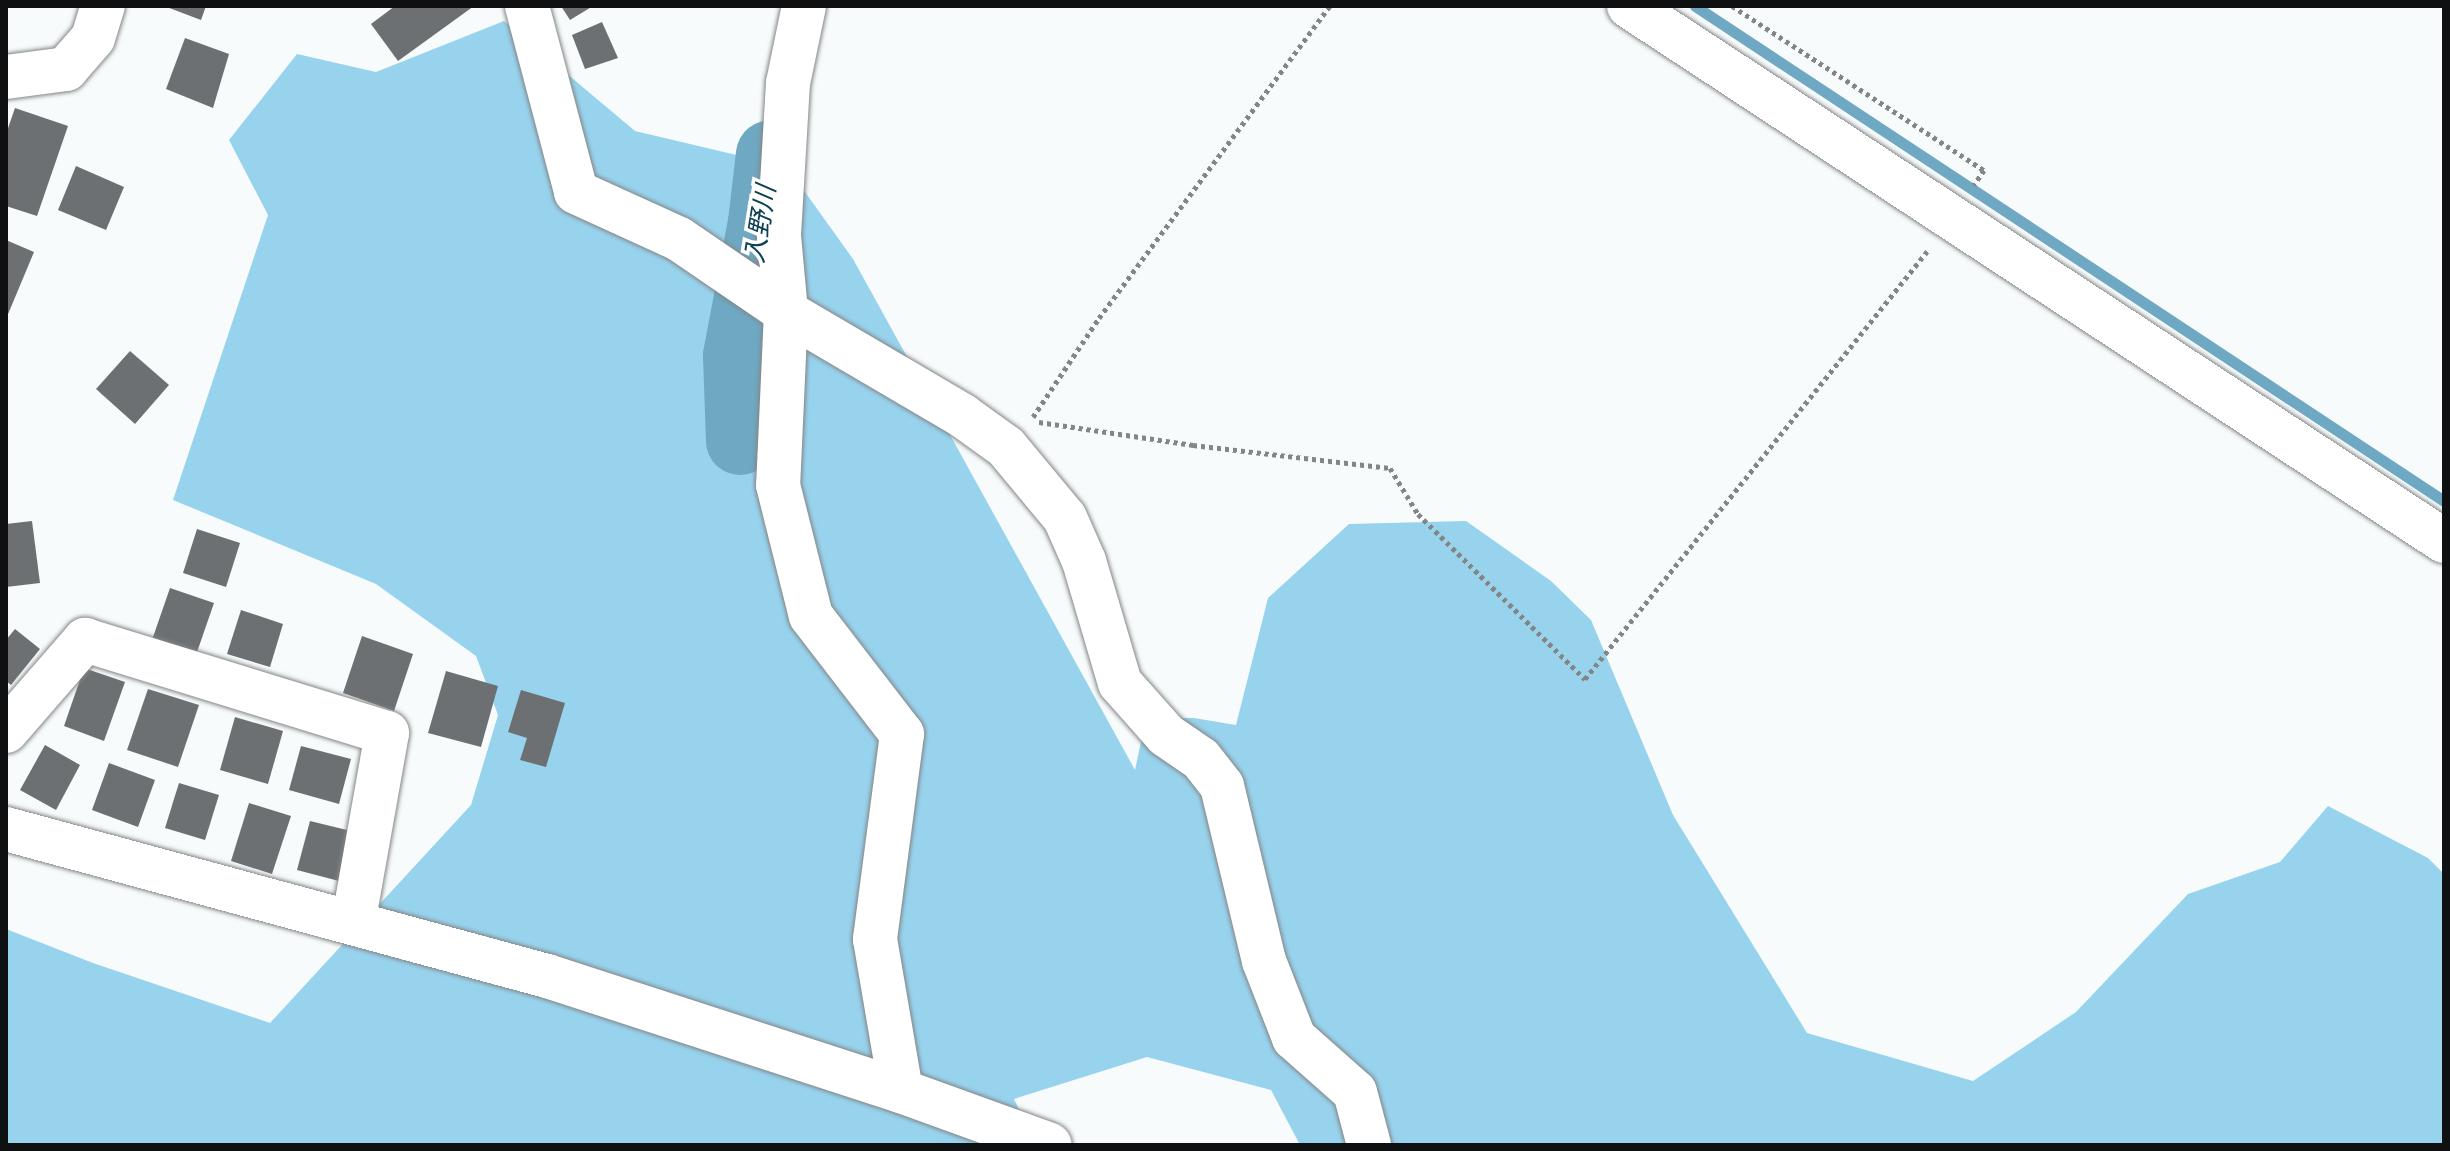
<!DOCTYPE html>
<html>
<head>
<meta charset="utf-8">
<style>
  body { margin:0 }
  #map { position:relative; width:2450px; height:1151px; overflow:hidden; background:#f7fbfc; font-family:Manrope,"Noto Sans JP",sans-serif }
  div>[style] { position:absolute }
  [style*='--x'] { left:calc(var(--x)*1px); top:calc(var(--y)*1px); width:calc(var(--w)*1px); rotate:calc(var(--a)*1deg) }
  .forest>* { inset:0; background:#98d3ee }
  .stream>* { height:11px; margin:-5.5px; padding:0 5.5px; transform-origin:5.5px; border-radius:5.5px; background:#6ea8c2 }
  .river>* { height:68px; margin:-34px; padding:0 34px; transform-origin:34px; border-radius:34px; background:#6ea8c2 }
  .building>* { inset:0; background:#6d7072 }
  .path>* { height:5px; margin-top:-2.5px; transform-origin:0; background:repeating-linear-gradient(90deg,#838586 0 4px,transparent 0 8px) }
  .roads { filter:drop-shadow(0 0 2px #838687) drop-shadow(0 0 2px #838687) }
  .minor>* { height:44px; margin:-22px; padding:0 22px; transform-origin:22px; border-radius:22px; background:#fff }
  .tertiary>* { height:44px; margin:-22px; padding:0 22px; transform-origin:22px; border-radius:22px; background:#fff }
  span { translate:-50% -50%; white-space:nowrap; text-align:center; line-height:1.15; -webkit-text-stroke:7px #fff; paint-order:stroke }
  .water-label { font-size:26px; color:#0d4053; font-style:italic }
  .frame { position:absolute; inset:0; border:8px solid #0f1011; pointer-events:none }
</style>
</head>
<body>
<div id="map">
  <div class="forest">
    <div style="clip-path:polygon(504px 21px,635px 131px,745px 157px,795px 178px,853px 259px,1135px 770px,1146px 718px,1194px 718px,1236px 725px,1268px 598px,1349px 524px,1466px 521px,1551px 581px,1591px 620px,1673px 815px,1807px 1033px,1973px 1081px,2076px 1012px,2188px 894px,2280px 862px,2328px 806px,2428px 858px,2444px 874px,2444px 1145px,1300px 1145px,1271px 1090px,1147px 1057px,1014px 1099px,1036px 1145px,6px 1145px,6px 929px,93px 963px,270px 1023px,471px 805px,498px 715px,476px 656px,376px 584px,173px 500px,268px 215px,229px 140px,297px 54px,376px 72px)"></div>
  </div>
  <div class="stream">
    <div style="--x:1695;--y:6;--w:898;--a:33.46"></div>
  </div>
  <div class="river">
    <div style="--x:740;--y:441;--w:85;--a:-92"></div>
    <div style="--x:737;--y:356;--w:135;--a:-79.4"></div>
    <div style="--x:762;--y:223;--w:69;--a:-83.4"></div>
  </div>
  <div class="building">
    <div style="clip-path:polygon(164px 6px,206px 6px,201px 20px)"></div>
    <div style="clip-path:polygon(395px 6px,474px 6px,398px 61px,371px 24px)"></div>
    <div style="clip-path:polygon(561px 6px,593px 6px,570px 20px)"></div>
    <div style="clip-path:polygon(602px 22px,618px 58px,585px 69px,572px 35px)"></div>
    <div style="clip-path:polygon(185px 38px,229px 54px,213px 108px,166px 89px)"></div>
    <div style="clip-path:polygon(15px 108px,68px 126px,37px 216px,6px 206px,6px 134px)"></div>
    <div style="clip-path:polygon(76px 166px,124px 187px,106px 230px,58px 210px)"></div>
    <div style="clip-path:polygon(6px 240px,34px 252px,6px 319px)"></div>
    <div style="clip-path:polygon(130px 351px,169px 385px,135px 424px,96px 389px)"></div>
    <div style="clip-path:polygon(32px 521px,40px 583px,6px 587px,6px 524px)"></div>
    <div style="clip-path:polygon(197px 529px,240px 543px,226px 587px,183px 573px)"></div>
    <div style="clip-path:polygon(170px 588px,214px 603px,196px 655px,152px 640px)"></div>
    <div style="clip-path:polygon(241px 610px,283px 624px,270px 667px,227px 654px)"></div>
    <div style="clip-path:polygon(15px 629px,40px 649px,11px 685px,6px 681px,6px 640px)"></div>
    <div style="clip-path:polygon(362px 636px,413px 654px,394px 711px,343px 693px)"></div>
    <div style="clip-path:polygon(84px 668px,125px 682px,104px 741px,64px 726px)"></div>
    <div style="clip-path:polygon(446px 671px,498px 686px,481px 747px,428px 733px)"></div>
    <div style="clip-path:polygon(148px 689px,199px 705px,178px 767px,127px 750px)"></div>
    <div style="clip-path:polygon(521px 690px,565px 703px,546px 767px,520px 760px,527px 738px,508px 732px)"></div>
    <div style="clip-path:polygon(235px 717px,283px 731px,268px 784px,220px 770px)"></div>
    <div style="clip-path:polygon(45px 745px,80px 765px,56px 810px,20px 790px)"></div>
    <div style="clip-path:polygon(301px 746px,351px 759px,339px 804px,289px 790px)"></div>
    <div style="clip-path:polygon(109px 763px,155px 780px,138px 827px,92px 810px)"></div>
    <div style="clip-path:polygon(179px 783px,219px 795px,205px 840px,165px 828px)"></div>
    <div style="clip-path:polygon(249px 803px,291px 816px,272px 874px,231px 861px)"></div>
    <div style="clip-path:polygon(310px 821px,351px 831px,339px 881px,297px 870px)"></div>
  </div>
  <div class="path">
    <div style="--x:1732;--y:6;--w:301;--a:33.1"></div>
    <div style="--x:1984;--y:170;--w:18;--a:124"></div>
    <div style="--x:1033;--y:417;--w:119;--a:-56.3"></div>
    <div style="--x:1099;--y:318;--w:388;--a:-53.5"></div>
    <div style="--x:1039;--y:422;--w:156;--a:8.5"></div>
    <div style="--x:1193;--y:445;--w:198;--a:6.7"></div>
    <div style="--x:1390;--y:468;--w:54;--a:58.7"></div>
    <div style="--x:1418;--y:514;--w:235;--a:44.7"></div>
    <div style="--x:1585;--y:679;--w:551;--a:-51.34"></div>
  </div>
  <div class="roads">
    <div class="minor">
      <div style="--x:527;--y:6;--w:192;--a:75.2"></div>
      <div style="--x:576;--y:192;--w:113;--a:24.5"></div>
      <div style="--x:679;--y:239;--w:130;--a:34.3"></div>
      <div style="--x:786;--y:312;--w:205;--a:30.4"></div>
      <div style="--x:963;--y:416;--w:53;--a:35.8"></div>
      <div style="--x:1006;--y:447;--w:92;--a:50.3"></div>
      <div style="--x:1065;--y:518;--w:47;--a:66.2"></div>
      <div style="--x:1084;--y:561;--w:127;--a:73.6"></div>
      <div style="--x:1120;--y:683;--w:69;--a:48.5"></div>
      <div style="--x:1166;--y:735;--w:42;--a:34.4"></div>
      <div style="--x:1201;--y:759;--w:34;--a:52"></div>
      <div style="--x:1222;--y:786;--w:180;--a:76.5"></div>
      <div style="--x:1264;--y:961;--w:83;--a:68.7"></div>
      <div style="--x:1294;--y:1038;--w:81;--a:41.5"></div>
      <div style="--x:1355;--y:1092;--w:55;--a:75.2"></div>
      <div style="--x:804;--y:6;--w:79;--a:101.7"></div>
      <div style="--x:788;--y:83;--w:153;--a:93.4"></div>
      <div style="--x:779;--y:236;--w:76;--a:84.7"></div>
      <div style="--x:786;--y:312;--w:173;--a:92.6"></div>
      <div style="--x:778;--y:485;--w:135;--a:75.9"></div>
      <div style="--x:811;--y:616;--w:149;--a:52.4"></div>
      <div style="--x:902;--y:734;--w:207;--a:97.5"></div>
      <div style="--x:875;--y:939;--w:154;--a:80.3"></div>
      <div style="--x:6;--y:77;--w:61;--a:-7.6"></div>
      <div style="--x:66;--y:69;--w:41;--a:-48.9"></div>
      <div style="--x:93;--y:38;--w:34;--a:-73"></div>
      <div style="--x:6;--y:731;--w:121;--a:-49"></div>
      <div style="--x:85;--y:640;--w:316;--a:17.1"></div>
      <div style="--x:387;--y:733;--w:193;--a:100.1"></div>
      <div style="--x:6;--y:829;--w:561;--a:15.2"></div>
      <div style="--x:547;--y:976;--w:372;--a:18"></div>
      <div style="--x:901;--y:1091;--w:158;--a:19.9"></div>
    </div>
    <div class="tertiary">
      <div style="--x:1629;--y:6;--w:975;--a:33.28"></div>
    </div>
  </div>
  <div class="water-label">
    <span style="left:760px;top:224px;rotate:-81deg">入野川</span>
  </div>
  <div class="frame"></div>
</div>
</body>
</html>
